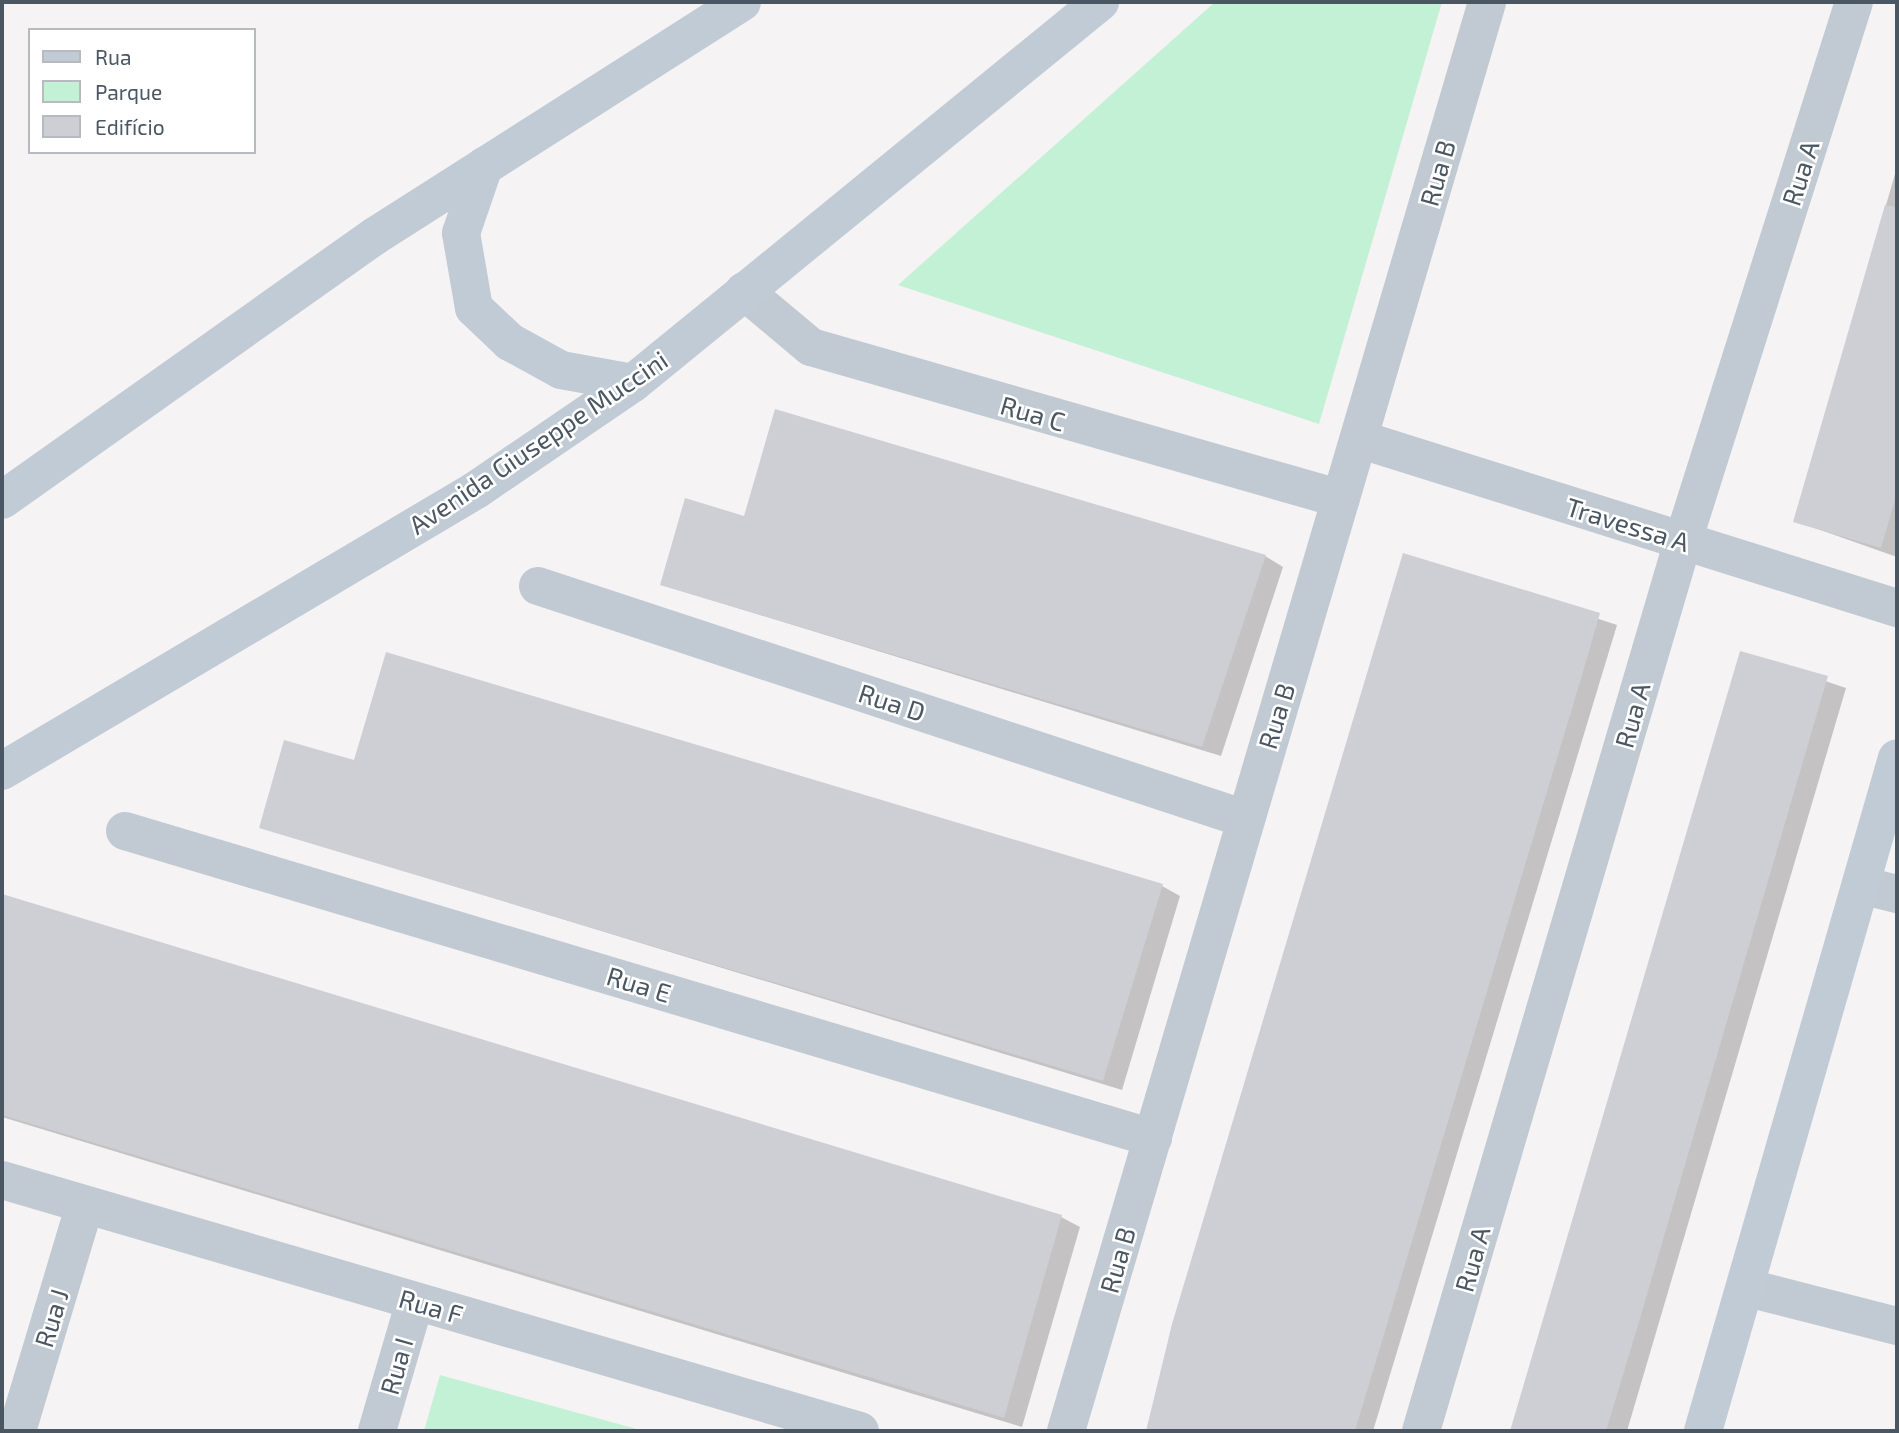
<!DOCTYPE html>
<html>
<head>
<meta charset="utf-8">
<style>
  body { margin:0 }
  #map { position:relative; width:1899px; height:1433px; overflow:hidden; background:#f5f3f3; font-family:"Exo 2",sans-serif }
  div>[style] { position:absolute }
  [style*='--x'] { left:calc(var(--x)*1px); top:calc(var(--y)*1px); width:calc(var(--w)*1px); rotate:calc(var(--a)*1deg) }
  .green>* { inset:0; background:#c3f1d5 }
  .shadow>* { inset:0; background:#0003 }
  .building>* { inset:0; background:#cdcfd5 }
  .street>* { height:38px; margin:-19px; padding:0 19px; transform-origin:19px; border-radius:19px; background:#c1cad2 }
  .secondary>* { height:38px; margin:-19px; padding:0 19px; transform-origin:19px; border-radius:19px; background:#c1cbd6 }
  span { translate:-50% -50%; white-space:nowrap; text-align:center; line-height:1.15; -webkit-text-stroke:5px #fff; paint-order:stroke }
  .street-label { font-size:26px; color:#4a5661 }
  .frame { position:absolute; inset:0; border:4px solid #4a5661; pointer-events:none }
  .legend { position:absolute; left:28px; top:28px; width:228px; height:126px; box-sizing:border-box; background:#fff; border:2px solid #b7bbc0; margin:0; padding:9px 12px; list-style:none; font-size:21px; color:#4a5661 }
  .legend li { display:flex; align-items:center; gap:14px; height:35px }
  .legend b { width:35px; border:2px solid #b7bbc0 }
</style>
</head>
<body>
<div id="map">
  <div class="green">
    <div style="clip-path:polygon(1215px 2px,1442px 2px,1319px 424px,898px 285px)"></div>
    <div style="clip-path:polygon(440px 1375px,644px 1431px,424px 1431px)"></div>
  </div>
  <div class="shadow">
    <div style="clip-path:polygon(1897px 167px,1897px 557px,1795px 521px)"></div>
    <div style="clip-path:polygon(745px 519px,1265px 556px,1283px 567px,1221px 756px,662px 585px)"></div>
    <div style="clip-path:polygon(1405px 555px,1617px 625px,1373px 1431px,1147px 1431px)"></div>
    <div style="clip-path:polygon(1741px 653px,1846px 688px,1627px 1431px,1512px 1431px)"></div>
    <div style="clip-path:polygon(356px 762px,1162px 886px,1180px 896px,1122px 1090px,261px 827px)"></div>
    <div style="clip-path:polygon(2px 896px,1061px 1217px,1080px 1227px,1022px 1427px,2px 1117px)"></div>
  </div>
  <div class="building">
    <div style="clip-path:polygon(1885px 205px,1897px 207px,1897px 493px,1881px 548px,1793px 522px)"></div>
    <div style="clip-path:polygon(775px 409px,1266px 555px,1202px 747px,660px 585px,685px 498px,744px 516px)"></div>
    <div style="clip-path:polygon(1403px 553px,1600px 613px,1583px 672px,1355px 1431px,1146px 1431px,1172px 1324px)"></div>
    <div style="clip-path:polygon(1740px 651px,1828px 676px,1639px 1322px,1606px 1431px,1510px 1431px)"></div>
    <div style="clip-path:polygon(386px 652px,1163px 884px,1103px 1081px,259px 828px,284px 740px,354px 760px)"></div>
    <div style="clip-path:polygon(2px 894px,1062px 1215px,1004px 1418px,2px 1115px)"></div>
  </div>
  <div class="street">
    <div style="--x:744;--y:291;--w:87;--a:39.9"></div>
    <div style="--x:811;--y:347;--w:551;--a:16"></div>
    <div style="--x:1359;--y:439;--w:564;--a:17.44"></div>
    <div style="--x:538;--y:586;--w:745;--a:18.22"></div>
    <div style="--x:125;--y:831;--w:1073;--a:16.63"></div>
    <div style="--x:1861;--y:885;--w:37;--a:14"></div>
    <div style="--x:2;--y:1180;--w:894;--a:16.31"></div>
    <div style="--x:1748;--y:1288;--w:154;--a:14.3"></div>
    <div style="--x:17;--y:1431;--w:236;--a:-73.3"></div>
    <div style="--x:377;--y:1431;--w:135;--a:-73.7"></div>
    <div style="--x:1066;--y:1431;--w:1490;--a:-73.58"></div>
    <div style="--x:1421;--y:1431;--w:928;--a:-73.6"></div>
    <div style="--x:1683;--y:541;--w:565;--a:-72.4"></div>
  </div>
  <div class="secondary">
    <div style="--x:484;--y:166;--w:71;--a:108.9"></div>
    <div style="--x:461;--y:233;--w:76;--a:80.2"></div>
    <div style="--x:474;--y:308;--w:50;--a:43.4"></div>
    <div style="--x:510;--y:342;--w:58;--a:28.8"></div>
    <div style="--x:561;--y:370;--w:73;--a:10.2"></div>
    <div style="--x:2;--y:500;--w:457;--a:-35.3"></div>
    <div style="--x:375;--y:236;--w:435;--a:-32.5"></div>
    <div style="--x:2;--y:771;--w:551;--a:-30.66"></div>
    <div style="--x:476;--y:490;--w:190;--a:-34.3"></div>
    <div style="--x:633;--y:383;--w:603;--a:-39.21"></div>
    <div style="--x:1703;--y:1431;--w:700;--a:-73.92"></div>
  </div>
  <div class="street-label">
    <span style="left:1437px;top:173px;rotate:-74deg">Rua B</span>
    <span style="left:1800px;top:173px;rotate:-72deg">Rua A</span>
    <span style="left:1033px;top:413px;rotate:16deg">Rua C</span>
    <span style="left:538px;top:442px;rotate:-34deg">Avenida Giuseppe Muccini</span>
    <span style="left:1628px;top:524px;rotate:17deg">Travessa A</span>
    <span style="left:892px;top:702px;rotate:18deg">Rua D</span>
    <span style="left:1632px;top:715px;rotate:-74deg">Rua A</span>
    <span style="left:1276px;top:716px;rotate:-73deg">Rua B</span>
    <span style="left:639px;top:984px;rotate:17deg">Rua E</span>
    <span style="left:1472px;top:1259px;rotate:-74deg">Rua A</span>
    <span style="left:1117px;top:1260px;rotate:-74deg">Rua B</span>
    <span style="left:431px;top:1306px;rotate:16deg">Rua F</span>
    <span style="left:51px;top:1318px;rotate:-73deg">Rua J</span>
    <span style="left:396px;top:1366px;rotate:-74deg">Rua I</span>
  </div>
  <div class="frame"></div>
  <ul class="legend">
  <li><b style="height:9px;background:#c1cbd6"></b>Rua</li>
  <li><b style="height:19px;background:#c3f1d5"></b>Parque</li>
  <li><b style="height:19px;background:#cdcfd5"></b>Edifício</li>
  </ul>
</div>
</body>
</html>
